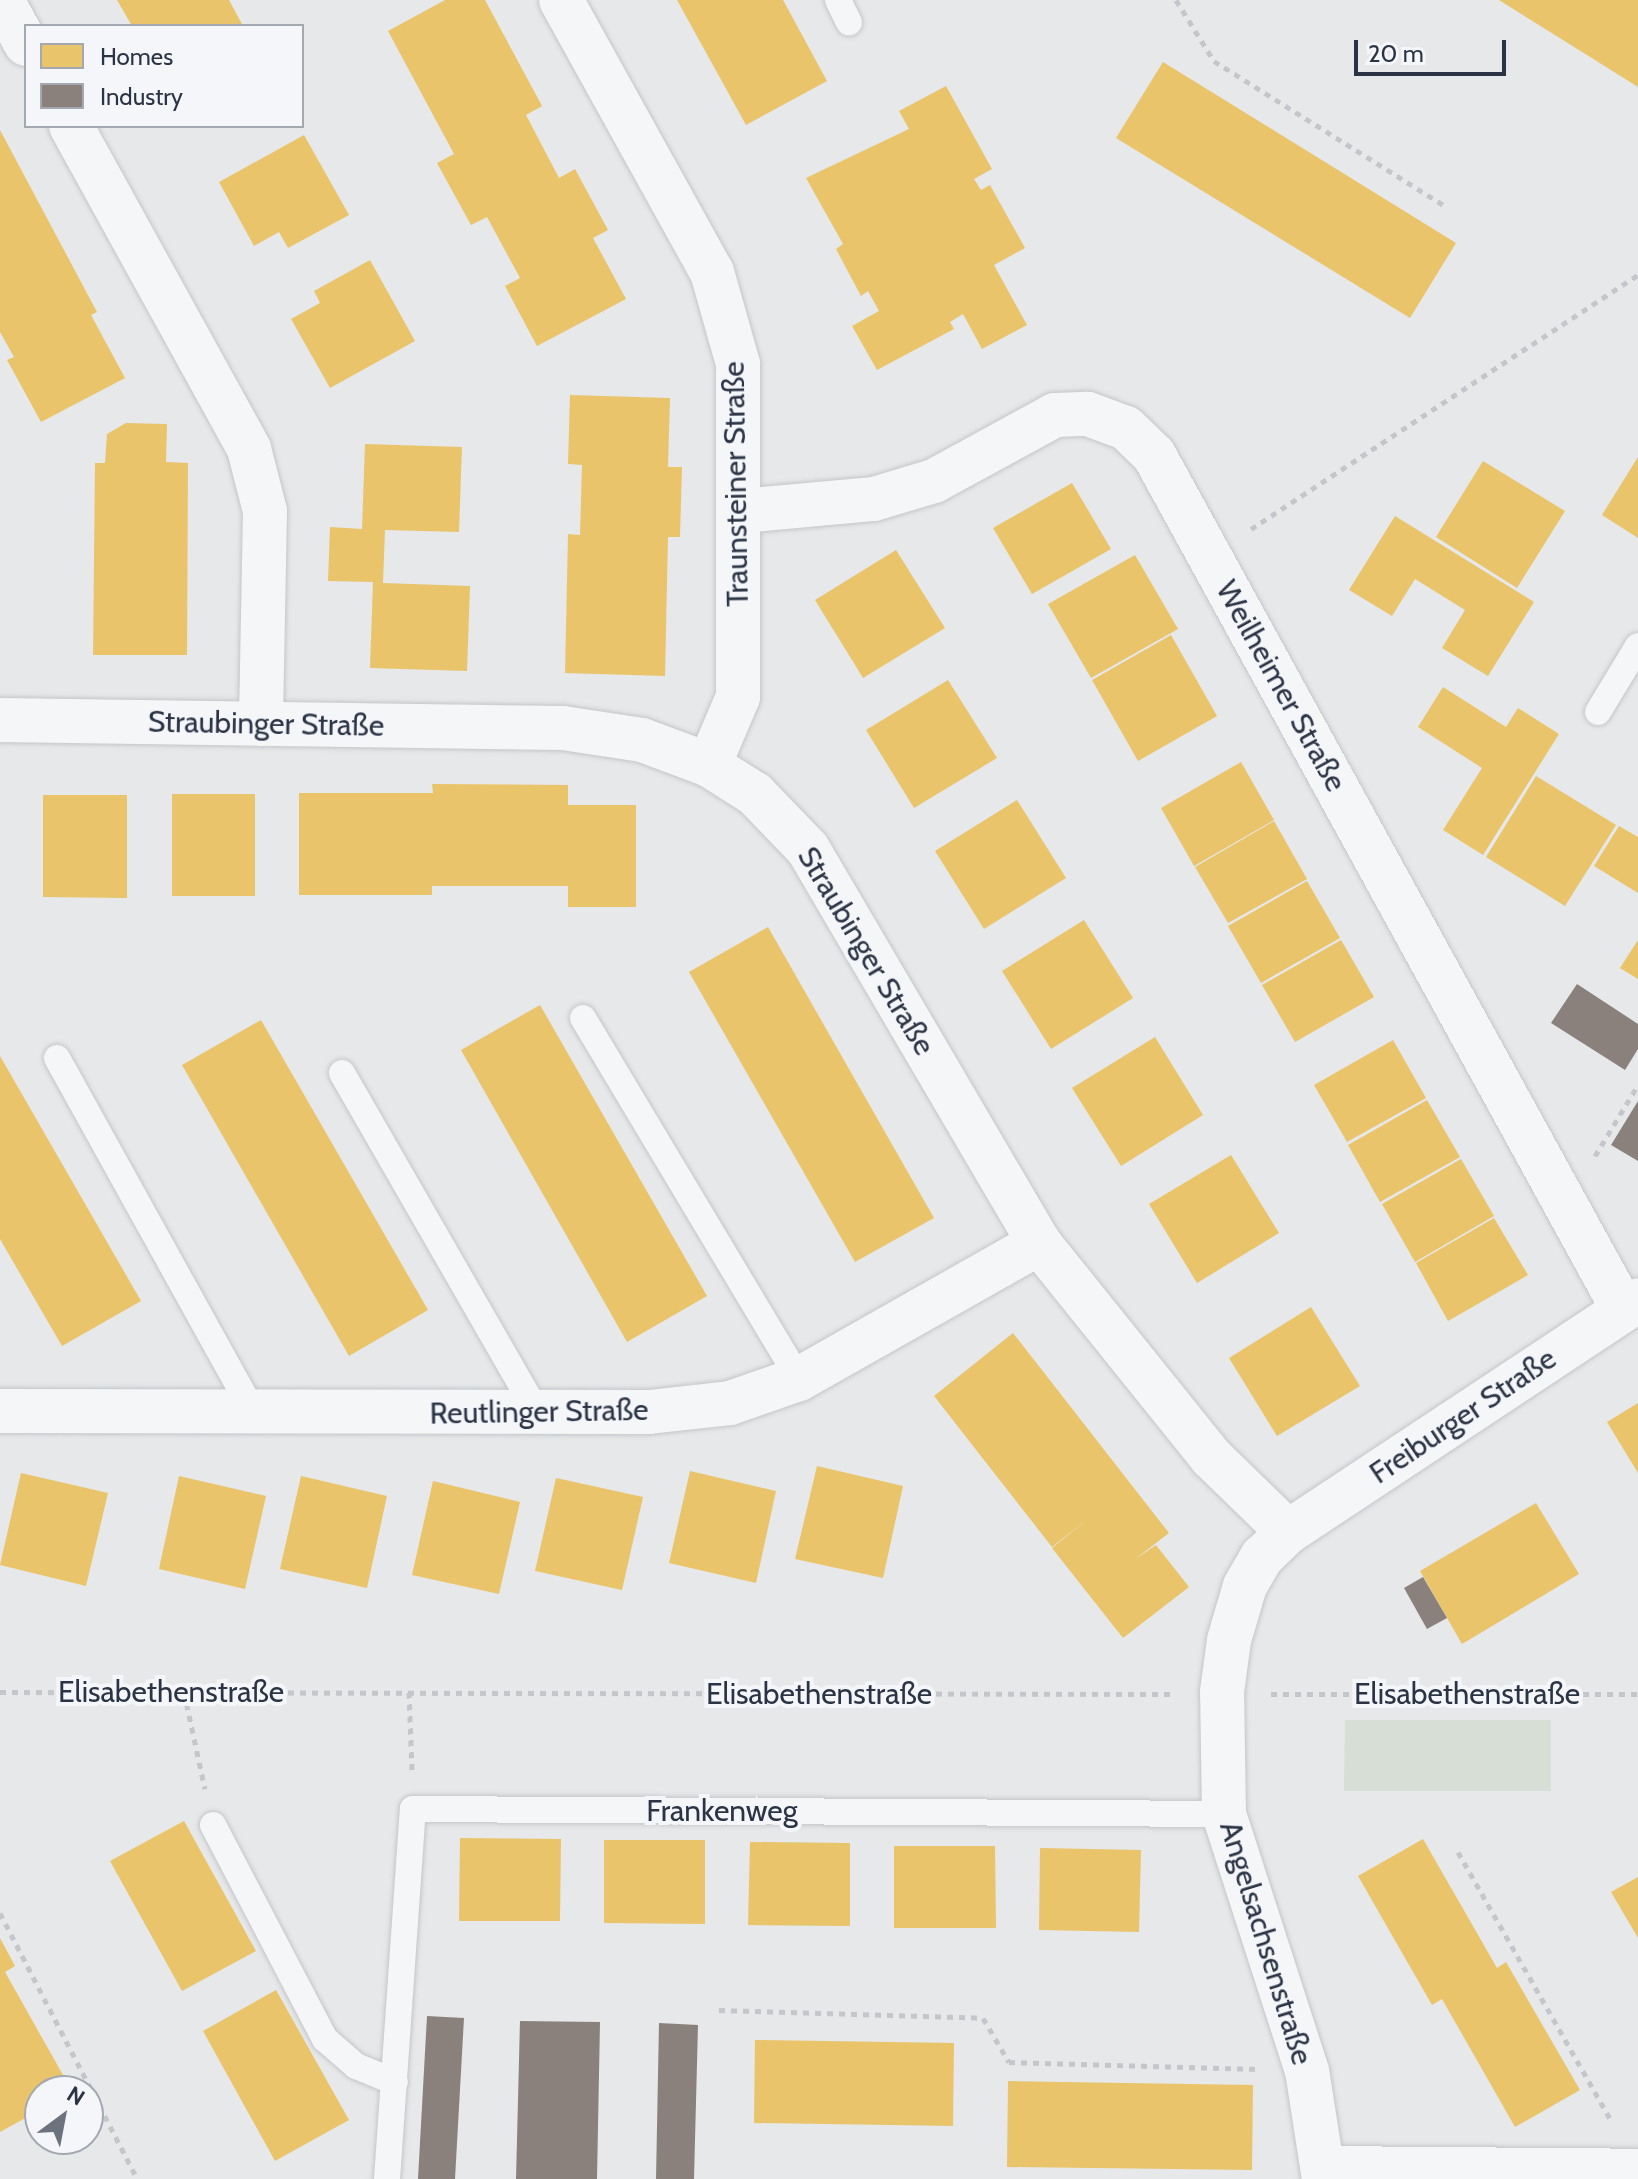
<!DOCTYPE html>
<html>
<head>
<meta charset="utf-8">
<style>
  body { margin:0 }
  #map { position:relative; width:1638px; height:2179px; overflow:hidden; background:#e6e8ea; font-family:Cabin,sans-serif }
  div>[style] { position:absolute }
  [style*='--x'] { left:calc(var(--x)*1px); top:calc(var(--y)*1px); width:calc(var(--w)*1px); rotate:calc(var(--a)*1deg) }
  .green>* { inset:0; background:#d6ded6 }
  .homes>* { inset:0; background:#e9c46a }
  .industry>* { inset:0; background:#8a817c }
  .path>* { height:5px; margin-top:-2.5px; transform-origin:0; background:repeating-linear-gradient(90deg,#c5c6ca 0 6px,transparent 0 12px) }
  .roads { filter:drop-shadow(0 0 2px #c4c6c8) drop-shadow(0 0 2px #c4c6c8) }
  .lane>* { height:26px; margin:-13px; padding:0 13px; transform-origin:13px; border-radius:13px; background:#f5f6f7 }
  .street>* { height:44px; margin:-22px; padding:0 22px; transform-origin:22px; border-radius:22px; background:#f5f6f7 }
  span { translate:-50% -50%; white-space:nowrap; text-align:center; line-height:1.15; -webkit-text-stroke:8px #f4f6f9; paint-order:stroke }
  .street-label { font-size:30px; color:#2b3445 }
  .legend { position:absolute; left:24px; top:24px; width:280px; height:104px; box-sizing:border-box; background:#f4f6f9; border:2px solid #a4a8b1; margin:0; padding:10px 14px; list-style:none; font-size:24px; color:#2b3445 }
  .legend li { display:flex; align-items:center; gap:16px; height:40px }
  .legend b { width:40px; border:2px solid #a4a8b1 }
  .north { position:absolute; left:24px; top:2075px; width:80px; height:80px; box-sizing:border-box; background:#f4f6f9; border:2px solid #a4a8b1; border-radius:50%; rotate:32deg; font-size:22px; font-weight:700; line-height:32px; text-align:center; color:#2b3445 }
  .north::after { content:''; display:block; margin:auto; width:28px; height:36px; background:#6c737f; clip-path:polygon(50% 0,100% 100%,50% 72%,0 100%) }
  .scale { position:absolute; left:1354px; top:40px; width:152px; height:36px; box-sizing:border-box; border:4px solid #2b3445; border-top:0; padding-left:10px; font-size:24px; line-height:28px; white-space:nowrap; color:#2b3445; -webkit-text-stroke:6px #f4f6f9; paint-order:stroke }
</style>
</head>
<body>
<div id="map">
  <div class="green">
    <div style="clip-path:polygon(1345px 1720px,1551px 1720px,1551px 1791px,1344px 1791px)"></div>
  </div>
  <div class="homes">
    <div style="clip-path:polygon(117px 0,229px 0,243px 26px,132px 26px)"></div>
    <div style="clip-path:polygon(445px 0,485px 0,542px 106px,526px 115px,559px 178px,575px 169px,608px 230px,593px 238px,626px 299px,537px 346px,505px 286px,520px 278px,487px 217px,471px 225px,437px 163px,454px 154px,388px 31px)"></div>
    <div style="clip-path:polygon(677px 0,783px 0,827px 81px,746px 125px)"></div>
    <div style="clip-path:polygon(1499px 0,1638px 0,1638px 87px,1595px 60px)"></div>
    <div style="clip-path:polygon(1163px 62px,1456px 243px,1410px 318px,1116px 138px)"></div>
    <div style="clip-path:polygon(946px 86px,992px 169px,974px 179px,981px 190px,990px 185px,1025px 248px,994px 265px,1027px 325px,982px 349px,963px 314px,950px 322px,954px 329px,877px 370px,852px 326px,879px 311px,868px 291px,861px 296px,836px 249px,843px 244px,806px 178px,909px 129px,899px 111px)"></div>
    <div style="clip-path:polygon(0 130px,97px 312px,91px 315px,125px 378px,41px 422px,7px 360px,14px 357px,0 332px)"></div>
    <div style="clip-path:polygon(304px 135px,349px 215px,288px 248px,279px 232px,254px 246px,219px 182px)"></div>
    <div style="clip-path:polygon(370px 260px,415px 341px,330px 388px,291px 319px,320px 303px,314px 291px)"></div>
    <div style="clip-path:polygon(570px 395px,670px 398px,668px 467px,682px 467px,680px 537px,668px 537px,665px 676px,565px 673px,568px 534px,580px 535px,582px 465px,568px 464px)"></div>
    <div style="clip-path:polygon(126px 423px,167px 424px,166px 462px,188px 463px,187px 655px,93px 655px,95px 463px,105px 463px,107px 434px)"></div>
    <div style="clip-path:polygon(365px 444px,462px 447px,459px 532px,385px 530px,383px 583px,470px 586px,467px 671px,370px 668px,373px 582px,328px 581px,330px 527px,362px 529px)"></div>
    <div style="clip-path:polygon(1638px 457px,1638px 538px,1602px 515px)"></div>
    <div style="clip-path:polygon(1483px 461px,1565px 511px,1517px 588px,1436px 537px)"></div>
    <div style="clip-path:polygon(1072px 483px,1111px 549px,1032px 594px,993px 528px)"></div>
    <div style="clip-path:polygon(1395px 516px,1534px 602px,1488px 676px,1442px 648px,1465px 610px,1415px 579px,1392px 616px,1349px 590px)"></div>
    <div style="clip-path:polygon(896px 550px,945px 628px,863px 678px,815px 600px)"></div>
    <div style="clip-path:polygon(1135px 555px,1178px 629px,1091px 678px,1048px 604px)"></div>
    <div style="clip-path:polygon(1171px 635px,1217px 716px,1138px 761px,1092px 680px)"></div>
    <div style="clip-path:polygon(948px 680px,997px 758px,914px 808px,866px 730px)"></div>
    <div style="clip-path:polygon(1443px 687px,1506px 727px,1518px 708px,1559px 734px,1483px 855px,1443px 830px,1482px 768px,1418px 727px)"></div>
    <div style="clip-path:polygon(1241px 762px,1274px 820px,1194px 866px,1161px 808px)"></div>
    <div style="clip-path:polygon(1536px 776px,1616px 825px,1565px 906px,1486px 857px)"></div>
    <div style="clip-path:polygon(432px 784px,568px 785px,568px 805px,636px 805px,636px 907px,568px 907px,568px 886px,432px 886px,432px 895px,299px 895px,299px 793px,433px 793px)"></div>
    <div style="clip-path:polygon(172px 794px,255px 794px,255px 896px,172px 896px)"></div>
    <div style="clip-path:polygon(43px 795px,127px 795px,127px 898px,43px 897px)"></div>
    <div style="clip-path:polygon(1017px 800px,1066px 878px,984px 929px,935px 851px)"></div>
    <div style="clip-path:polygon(1274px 821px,1307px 879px,1228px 923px,1195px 867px)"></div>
    <div style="clip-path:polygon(1619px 826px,1638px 837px,1638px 893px,1594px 866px)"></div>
    <div style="clip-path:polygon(1307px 881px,1340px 938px,1261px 983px,1228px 926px)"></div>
    <div style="clip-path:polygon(1084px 920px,1133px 998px,1051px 1049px,1002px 971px)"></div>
    <div style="clip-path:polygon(768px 927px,934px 1218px,855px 1262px,689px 972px)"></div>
    <div style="clip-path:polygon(1341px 940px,1374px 997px,1295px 1042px,1262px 985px)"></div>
    <div style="clip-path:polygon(1638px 940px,1638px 979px,1620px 968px)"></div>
    <div style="clip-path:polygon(540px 1005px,707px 1296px,627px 1342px,461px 1050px)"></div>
    <div style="clip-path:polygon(261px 1020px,428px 1310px,349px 1356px,182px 1065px)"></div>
    <div style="clip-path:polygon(1155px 1037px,1203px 1115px,1121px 1166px,1072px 1088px)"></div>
    <div style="clip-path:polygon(1393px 1040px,1426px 1098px,1347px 1142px,1314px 1085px)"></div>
    <div style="clip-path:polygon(0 1056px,141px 1301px,62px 1346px,0 1239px)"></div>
    <div style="clip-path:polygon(1427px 1100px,1460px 1157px,1380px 1202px,1348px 1145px)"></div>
    <div style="clip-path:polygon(1231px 1155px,1279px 1233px,1197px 1283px,1149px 1204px)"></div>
    <div style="clip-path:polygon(1461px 1159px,1494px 1216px,1415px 1262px,1382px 1204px)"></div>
    <div style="clip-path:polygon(1494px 1218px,1528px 1275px,1448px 1321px,1416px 1263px)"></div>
    <div style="clip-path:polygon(1311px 1307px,1360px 1386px,1277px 1436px,1229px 1358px)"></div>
    <div style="clip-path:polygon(1013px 1333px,1169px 1533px,1134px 1560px,1156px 1545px,1189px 1587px,1123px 1638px,1052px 1548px,1091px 1516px,1052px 1547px,934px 1396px)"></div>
    <div style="clip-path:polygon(1638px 1403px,1638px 1473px,1607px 1422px)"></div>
    <div style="clip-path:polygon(817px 1466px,903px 1486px,883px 1578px,795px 1559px)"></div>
    <div style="clip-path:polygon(690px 1471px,776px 1491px,756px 1583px,669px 1563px)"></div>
    <div style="clip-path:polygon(21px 1473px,108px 1493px,86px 1586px,0 1565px)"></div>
    <div style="clip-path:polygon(179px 1476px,266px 1496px,245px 1589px,159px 1569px)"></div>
    <div style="clip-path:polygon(301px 1476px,387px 1496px,367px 1588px,280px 1569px)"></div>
    <div style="clip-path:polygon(556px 1478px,643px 1497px,622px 1590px,535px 1571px)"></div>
    <div style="clip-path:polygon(433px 1481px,520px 1502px,499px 1594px,412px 1575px)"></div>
    <div style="clip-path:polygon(1536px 1503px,1579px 1574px,1462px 1644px,1420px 1571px)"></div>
    <div style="clip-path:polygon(184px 1821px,256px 1951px,182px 1991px,110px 1861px)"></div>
    <div style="clip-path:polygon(460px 1838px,561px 1839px,560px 1921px,459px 1921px)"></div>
    <div style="clip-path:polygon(1423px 1839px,1497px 1968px,1506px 1962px,1580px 2090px,1515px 2127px,1442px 1999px,1432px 2005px,1358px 1876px)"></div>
    <div style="clip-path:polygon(604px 1840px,705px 1840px,705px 1924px,604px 1923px)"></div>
    <div style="clip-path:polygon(750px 1842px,850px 1843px,850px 1926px,748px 1925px)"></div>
    <div style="clip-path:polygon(894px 1846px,995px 1846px,996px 1928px,894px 1928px)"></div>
    <div style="clip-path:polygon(1040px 1848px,1141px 1850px,1139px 1932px,1039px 1930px)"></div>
    <div style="clip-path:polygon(1638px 1877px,1638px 1938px,1611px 1892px)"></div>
    <div style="clip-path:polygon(0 1938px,15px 1966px,5px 1972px,72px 2091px,40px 2091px,40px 2110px,0 2132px)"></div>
    <div style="clip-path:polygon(276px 1990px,349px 2120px,275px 2161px,203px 2031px)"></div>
    <div style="clip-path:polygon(755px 2040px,954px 2043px,953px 2126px,754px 2123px)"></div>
    <div style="clip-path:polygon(1008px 2081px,1253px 2085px,1252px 2170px,1007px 2167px)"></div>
  </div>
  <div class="industry">
    <div style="clip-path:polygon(1577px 984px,1638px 1024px,1638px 1049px,1625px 1070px,1551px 1023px)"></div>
    <div style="clip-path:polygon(1638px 1101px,1638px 1161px,1611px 1145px)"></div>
    <div style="clip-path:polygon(1423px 1577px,1447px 1618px,1427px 1629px,1404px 1588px)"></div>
    <div style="clip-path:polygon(427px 2016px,464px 2018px,455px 2179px,418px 2179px)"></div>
    <div style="clip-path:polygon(520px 2021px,600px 2022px,597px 2179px,516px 2179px)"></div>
    <div style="clip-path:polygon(659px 2023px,698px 2025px,694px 2179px,656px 2179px)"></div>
  </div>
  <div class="path">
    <div style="--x:1176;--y:0;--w:72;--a:58.1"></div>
    <div style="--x:1214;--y:61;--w:273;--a:32.1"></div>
    <div style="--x:1251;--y:529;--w:463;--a:-33.3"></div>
    <div style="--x:1595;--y:1156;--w:83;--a:-58.8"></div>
    <div style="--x:0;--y:1692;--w:1173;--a:0.1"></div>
    <div style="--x:184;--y:1692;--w:99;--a:77.8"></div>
    <div style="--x:409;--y:1692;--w:79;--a:87.8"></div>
    <div style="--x:1271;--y:1694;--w:367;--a:0"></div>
    <div style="--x:1458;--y:1852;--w:311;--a:60.3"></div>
    <div style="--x:0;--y:1913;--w:299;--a:62.7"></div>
    <div style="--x:719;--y:2010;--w:264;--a:1.7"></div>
    <div style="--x:983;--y:2018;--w:51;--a:59.4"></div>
    <div style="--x:1009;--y:2062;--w:249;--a:1.6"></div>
  </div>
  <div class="roads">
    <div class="lane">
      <div style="--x:838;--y:0;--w:25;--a:64"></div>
      <div style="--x:1598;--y:712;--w:77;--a:-58.8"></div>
      <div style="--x:583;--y:1018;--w:421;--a:59.1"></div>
      <div style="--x:57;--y:1058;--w:406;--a:61"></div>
      <div style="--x:342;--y:1073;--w:393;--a:60.1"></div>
      <div style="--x:213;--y:1825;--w:242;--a:62.4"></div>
      <div style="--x:325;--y:2039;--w:41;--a:41.1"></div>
      <div style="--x:356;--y:2066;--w:42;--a:22.3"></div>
      <div style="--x:387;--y:2179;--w:371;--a:-86"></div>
      <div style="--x:413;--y:1809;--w:811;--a:0.35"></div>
    </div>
    <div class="street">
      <div style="--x:2;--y:0;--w:50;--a:61.4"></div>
      <div style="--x:561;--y:0;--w:311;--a:61"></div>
      <div style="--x:712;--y:272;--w:96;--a:74.2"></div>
      <div style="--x:738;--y:364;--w:333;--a:90"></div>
      <div style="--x:738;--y:697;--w:74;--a:113.1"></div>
      <div style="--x:71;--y:126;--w:369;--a:61.1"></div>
      <div style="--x:249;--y:449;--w:64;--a:75.5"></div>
      <div style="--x:265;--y:511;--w:213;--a:91.1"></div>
      <div style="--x:741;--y:511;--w:134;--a:-5.2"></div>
      <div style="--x:874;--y:499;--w:63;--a:-16.7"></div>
      <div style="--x:934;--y:481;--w:138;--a:-28.6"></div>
      <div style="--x:1055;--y:415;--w:33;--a:-2"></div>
      <div style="--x:1088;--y:414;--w:40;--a:20.2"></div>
      <div style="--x:1126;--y:428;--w:39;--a:44"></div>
      <div style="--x:1154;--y:455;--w:974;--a:61.23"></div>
      <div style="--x:0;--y:720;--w:563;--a:0.81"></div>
      <div style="--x:563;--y:728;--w:80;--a:8.6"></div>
      <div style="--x:642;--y:740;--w:72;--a:20.5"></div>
      <div style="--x:709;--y:765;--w:54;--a:32.2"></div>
      <div style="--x:755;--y:794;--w:76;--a:46.1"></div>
      <div style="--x:808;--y:849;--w:457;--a:59.6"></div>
      <div style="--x:1039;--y:1243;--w:275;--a:51.2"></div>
      <div style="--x:1211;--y:1457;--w:107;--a:44.2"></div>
      <div style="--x:0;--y:1411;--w:649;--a:0.09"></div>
      <div style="--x:649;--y:1412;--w:81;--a:-6.3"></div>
      <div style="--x:730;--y:1403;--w:73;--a:-19.2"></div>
      <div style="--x:799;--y:1379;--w:276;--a:-29.5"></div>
      <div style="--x:1323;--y:2168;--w:315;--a:0.5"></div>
      <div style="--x:1324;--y:2179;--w:109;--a:-98.9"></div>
      <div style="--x:1307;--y:2071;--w:270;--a:-107.9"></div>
      <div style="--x:1224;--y:1814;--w:122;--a:-90.9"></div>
      <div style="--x:1222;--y:1692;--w:52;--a:-82.3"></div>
      <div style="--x:1229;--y:1640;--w:56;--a:-73.5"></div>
      <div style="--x:1245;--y:1586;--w:34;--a:-60"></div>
      <div style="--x:1262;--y:1557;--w:36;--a:-44"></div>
      <div style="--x:1288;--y:1532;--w:420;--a:-33.5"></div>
    </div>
  </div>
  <div class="street-label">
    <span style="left:736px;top:484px;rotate:-91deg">Traunsteiner Straße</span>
    <span style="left:1281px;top:686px;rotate:61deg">Weilheimer Straße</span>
    <span style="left:266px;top:724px;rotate:1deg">Straubinger Straße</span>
    <span style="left:866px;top:951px;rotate:59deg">Straubinger Straße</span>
    <span style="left:539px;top:1412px;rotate:-1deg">Reutlinger Straße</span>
    <span style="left:1463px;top:1416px;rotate:-34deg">Freiburger Straße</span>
    <span style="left:171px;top:1692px">Elisabethenstraße</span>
    <span style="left:819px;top:1694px">Elisabethenstraße</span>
    <span style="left:1467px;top:1694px">Elisabethenstraße</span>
    <span style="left:722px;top:1811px">Frankenweg</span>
    <span style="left:1266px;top:1943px;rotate:73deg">Angelsachsenstraße</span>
  </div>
  <ul class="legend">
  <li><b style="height:22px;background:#e9c46a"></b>Homes</li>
  <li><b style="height:22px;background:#8a817c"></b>Industry</li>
  </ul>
  <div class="north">N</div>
  <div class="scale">20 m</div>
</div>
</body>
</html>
